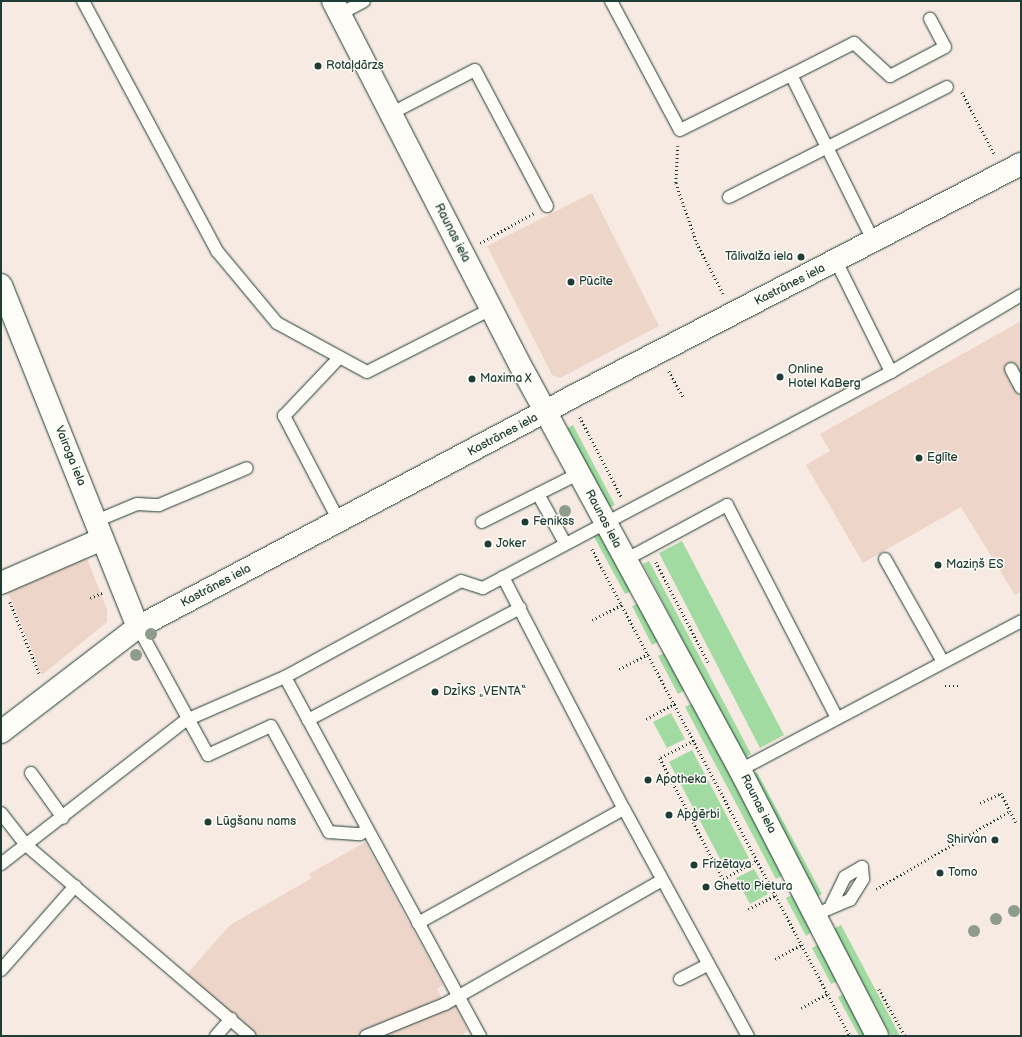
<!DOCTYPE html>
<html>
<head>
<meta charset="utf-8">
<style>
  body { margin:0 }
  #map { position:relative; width:1022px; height:1037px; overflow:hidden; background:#f6eae2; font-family:"Balsamiq Sans",sans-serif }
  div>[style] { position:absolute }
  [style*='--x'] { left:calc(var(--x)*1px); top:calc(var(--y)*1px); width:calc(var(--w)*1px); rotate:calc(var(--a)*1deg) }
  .built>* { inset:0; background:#eed5c9 }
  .green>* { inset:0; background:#a1dba1 }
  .path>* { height:2.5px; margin-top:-1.25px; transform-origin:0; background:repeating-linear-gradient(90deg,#1f3d34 0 1px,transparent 0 4px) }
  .roads { filter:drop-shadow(0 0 1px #1f3d34) drop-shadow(0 0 1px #1f3d34) }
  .service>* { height:12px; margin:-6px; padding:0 6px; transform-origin:6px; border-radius:6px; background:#fdfcf7 }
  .minor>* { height:22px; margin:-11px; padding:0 11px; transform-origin:11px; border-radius:11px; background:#fdfcf7 }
  .tertiary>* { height:22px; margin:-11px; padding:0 11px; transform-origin:11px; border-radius:11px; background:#fdfcf7 }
  .trees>* { width:12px; height:12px; margin:-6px; border-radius:50%; background:#8e9c8e }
  .dots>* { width:11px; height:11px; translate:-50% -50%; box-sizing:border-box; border:2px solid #fdfcf7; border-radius:50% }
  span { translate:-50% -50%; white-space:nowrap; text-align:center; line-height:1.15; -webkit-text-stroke:3px #fdfcf7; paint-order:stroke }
  .poi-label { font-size:12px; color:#1f3d34 }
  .left { translate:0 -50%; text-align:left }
  .right { translate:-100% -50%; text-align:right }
  .street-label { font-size:12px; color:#1f3d34 }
  .frame { position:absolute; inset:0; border:2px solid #1f3d34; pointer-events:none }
</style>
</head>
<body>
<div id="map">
  <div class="built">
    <div style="clip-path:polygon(592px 193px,659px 326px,560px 378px,552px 375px,487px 246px)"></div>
    <div style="clip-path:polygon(1021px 321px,1021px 591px,1015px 595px,961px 507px,863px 563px,806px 465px,830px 451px,820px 434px)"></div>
    <div style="clip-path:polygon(85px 553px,107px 610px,107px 622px,42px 675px,5px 585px)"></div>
    <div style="clip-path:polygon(365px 842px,443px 985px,437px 989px,445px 1004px,455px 1005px,468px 1030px,461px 1036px,258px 1036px,187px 974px,230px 925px,312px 878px,309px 874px)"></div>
  </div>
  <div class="green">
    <div style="clip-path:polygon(573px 425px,615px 505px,608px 508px,566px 429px)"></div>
    <div style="clip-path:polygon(600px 531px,632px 591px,625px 594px,593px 535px)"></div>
    <div style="clip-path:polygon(682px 541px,784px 735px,760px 748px,659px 553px)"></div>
    <div style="clip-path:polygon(649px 561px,751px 754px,744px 758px,643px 564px)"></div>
    <div style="clip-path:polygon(639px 603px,659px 641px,652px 645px,632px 606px)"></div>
    <div style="clip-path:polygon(666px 652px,685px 690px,678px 694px,658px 656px)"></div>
    <div style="clip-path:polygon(693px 703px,784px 875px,776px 879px,685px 707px)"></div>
    <div style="clip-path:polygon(671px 713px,685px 739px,667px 748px,653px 722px)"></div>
    <div style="clip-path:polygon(692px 750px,749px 858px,726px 870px,669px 762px)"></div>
    <div style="clip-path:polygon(757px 772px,822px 894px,815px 898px,750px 776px)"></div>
    <div style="clip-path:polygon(754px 869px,768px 894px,750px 904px,736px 878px)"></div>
    <div style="clip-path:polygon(793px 894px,812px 932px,806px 936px,786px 898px)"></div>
    <div style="clip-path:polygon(841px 925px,900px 1036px,891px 1036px,833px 929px)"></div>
    <div style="clip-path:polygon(819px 944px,838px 981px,831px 984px,812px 948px)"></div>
    <div style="clip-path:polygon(844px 994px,867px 1036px,859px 1036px,838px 997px)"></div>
  </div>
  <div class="path">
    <div style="--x:962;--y:92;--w:71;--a:62.4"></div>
    <div style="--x:678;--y:146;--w:37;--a:93"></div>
    <div style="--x:676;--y:183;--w:64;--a:70.7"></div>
    <div style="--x:697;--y:243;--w:59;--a:62.6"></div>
    <div style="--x:480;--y:243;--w:62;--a:-29.1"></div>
    <div style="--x:669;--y:371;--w:31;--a:61"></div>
    <div style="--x:580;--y:417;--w:91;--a:62.6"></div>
    <div style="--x:592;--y:549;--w:551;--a:62.09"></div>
    <div style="--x:656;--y:562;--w:113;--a:62.5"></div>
    <div style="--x:90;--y:598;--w:13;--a:-23"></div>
    <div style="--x:10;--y:602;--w:79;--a:67.7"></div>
    <div style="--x:592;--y:620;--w:34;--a:-27"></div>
    <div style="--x:619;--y:669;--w:33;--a:-27"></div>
    <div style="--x:945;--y:686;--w:16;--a:0"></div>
    <div style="--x:646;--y:719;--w:34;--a:-28"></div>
    <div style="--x:694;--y:741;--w:38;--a:153"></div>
    <div style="--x:660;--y:758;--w:136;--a:62.5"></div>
    <div style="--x:723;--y:879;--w:39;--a:-29"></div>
    <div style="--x:980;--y:803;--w:23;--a:-25"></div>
    <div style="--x:1001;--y:793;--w:35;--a:63"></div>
    <div style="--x:876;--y:889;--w:155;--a:-30.2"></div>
    <div style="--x:748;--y:909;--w:32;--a:-26"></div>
    <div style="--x:775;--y:959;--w:32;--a:-28"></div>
    <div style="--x:879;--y:989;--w:54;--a:61"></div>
    <div style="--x:801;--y:1008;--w:32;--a:-28"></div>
  </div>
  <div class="roads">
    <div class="service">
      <div style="--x:83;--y:1;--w:284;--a:61.8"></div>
      <div style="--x:217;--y:251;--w:94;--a:50.2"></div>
      <div style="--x:277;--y:323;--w:102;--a:28.6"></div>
      <div style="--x:367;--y:372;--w:139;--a:-26.9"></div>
      <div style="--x:611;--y:1;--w:146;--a:61.9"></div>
      <div style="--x:680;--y:130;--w:124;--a:-26.4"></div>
      <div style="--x:340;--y:14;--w:27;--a:-28"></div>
      <div style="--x:392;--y:113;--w:93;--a:-27.4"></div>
      <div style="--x:475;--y:70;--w:154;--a:62.1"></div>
      <div style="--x:729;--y:197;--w:244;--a:-26.8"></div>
      <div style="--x:874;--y:242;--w:186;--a:-116.4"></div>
      <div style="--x:791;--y:75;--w:71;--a:-26.9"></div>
      <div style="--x:854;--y:43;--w:49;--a:42.5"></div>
      <div style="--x:890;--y:76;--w:62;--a:-27.8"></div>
      <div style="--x:945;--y:47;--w:32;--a:-118"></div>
      <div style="--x:836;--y:261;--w:124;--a:63.6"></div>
      <div style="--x:1011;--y:369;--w:21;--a:62"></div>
      <div style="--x:538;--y:494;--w:56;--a:61.1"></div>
      <div style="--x:96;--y:521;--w:44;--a:-22.5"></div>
      <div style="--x:137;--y:504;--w:22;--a:3"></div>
      <div style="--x:159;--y:505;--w:95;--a:-22.8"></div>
      <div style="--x:339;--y:521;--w:119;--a:-117.6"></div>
      <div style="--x:284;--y:416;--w:81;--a:-46.5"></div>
      <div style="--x:482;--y:522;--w:107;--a:-26.6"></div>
      <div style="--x:885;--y:559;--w:118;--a:60.6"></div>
      <div style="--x:625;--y:560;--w:116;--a:-28.3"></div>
      <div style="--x:727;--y:505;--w:240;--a:62.7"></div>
      <div style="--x:503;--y:577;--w:262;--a:62.5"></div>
      <div style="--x:624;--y:809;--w:259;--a:61.4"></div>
      <div style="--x:138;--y:627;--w:146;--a:61.3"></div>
      <div style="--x:208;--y:755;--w:69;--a:-24.7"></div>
      <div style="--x:271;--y:726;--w:121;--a:61.3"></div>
      <div style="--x:329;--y:832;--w:31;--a:4"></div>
      <div style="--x:360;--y:834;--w:8;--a:-30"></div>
      <div style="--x:285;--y:677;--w:409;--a:61.5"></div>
      <div style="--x:308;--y:720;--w:240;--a:-27.8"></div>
      <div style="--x:740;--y:770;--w:318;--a:-27.9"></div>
      <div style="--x:31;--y:773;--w:55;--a:54.6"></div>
      <div style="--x:1;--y:813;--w:41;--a:52"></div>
      <div style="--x:26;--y:845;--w:294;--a:40.5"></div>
      <div style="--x:1;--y:864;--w:234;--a:-37.9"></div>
      <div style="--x:186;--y:720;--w:108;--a:-23.5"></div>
      <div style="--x:285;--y:677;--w:200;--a:-28.6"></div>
      <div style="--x:461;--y:581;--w:23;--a:18"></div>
      <div style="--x:483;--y:588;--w:462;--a:-27.9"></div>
      <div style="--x:891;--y:372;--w:151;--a:-30.6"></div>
      <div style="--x:814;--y:915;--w:39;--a:-23"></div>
      <div style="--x:850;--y:900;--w:25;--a:-58"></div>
      <div style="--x:863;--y:879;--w:12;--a:-95"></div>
      <div style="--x:862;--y:867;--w:20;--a:150"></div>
      <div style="--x:845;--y:877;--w:30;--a:116"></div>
      <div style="--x:418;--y:923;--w:235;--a:-29"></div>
      <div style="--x:1;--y:970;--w:112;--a:-48.6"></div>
      <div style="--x:680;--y:979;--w:31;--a:-27"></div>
      <div style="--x:216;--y:1036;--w:23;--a:-49"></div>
      <div style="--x:366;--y:1036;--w:85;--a:-22.1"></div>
      <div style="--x:445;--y:1004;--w:250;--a:-29.7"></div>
    </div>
    <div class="minor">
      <div style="--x:333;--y:1;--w:420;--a:62.8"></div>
      <div style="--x:525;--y:374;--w:451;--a:61.5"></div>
      <div style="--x:740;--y:770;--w:299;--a:62.7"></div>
      <div style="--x:1;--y:285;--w:368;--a:68.2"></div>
      <div style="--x:1;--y:583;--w:110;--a:-23.5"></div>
    </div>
    <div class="tertiary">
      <div style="--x:1;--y:732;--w:173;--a:-37.5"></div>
      <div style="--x:138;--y:627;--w:491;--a:-27.9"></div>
      <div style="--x:572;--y:397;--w:506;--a:-27.43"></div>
    </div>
  </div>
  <div class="trees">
    <div style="left:565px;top:511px"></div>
    <div style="left:151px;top:634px"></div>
    <div style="left:136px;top:655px"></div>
    <div style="left:1014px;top:911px"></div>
    <div style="left:996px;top:919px"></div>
    <div style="left:974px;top:931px"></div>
  </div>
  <div class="dots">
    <div style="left:318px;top:66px;background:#1f3d34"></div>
    <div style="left:801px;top:257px;background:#1f3d34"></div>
    <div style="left:571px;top:282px;background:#1f3d34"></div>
    <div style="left:780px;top:377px;background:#1f3d34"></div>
    <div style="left:472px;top:379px;background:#1f3d34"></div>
    <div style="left:919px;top:458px;background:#1f3d34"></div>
    <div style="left:525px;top:522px;background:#1f3d34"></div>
    <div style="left:488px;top:544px;background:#1f3d34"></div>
    <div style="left:938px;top:565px;background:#1f3d34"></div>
    <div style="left:435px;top:692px;background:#1f3d34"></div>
    <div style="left:648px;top:780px;background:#1f3d34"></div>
    <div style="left:669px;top:815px;background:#1f3d34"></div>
    <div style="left:208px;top:822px;background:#1f3d34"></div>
    <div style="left:995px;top:840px;background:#1f3d34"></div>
    <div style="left:694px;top:865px;background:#1f3d34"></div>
    <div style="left:940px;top:873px;background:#1f3d34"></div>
    <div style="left:706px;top:887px;background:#1f3d34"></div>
  </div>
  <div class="poi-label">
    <span class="left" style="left:326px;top:66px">Rotaļdārzs</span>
    <span class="right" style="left:793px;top:257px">Tālivalža iela</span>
    <span class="left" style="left:579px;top:282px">Pūcīte</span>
    <span class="left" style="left:788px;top:377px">Online<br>Hotel KaBerg</span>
    <span class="left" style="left:480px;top:379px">Maxima X</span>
    <span class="left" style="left:927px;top:458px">Eglīte</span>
    <span class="left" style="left:533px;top:522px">Fenikss</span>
    <span class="left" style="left:496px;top:544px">Joker</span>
    <span class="left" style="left:946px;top:565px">Maziņš ES</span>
    <span class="left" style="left:443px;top:692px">DzĪKS „VENTA“</span>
    <span class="left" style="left:656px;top:780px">Apotheka</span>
    <span class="left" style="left:677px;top:815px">Apģērbi</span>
    <span class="left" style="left:216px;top:822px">Lūgšanu nams</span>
    <span class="right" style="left:987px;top:840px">Shirvan</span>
    <span class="left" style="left:702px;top:865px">Frizētava</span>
    <span class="left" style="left:948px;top:873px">Tomo</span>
    <span class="left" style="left:714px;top:887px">Ghetto Pietura</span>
  </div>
  <div class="street-label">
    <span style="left:452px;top:233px;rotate:63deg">Raunas iela</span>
    <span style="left:790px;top:285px;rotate:-27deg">Kastrānes iela</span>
    <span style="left:503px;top:435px;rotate:-28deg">Kastrānes iela</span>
    <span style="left:70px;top:456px;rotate:68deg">Vairoga iela</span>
    <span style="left:603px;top:519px;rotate:62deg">Raunas iela</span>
    <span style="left:216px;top:586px;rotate:-28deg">Kastrānes iela</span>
    <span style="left:758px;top:804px;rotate:63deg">Raunas iela</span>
  </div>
  <div class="frame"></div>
</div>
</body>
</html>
